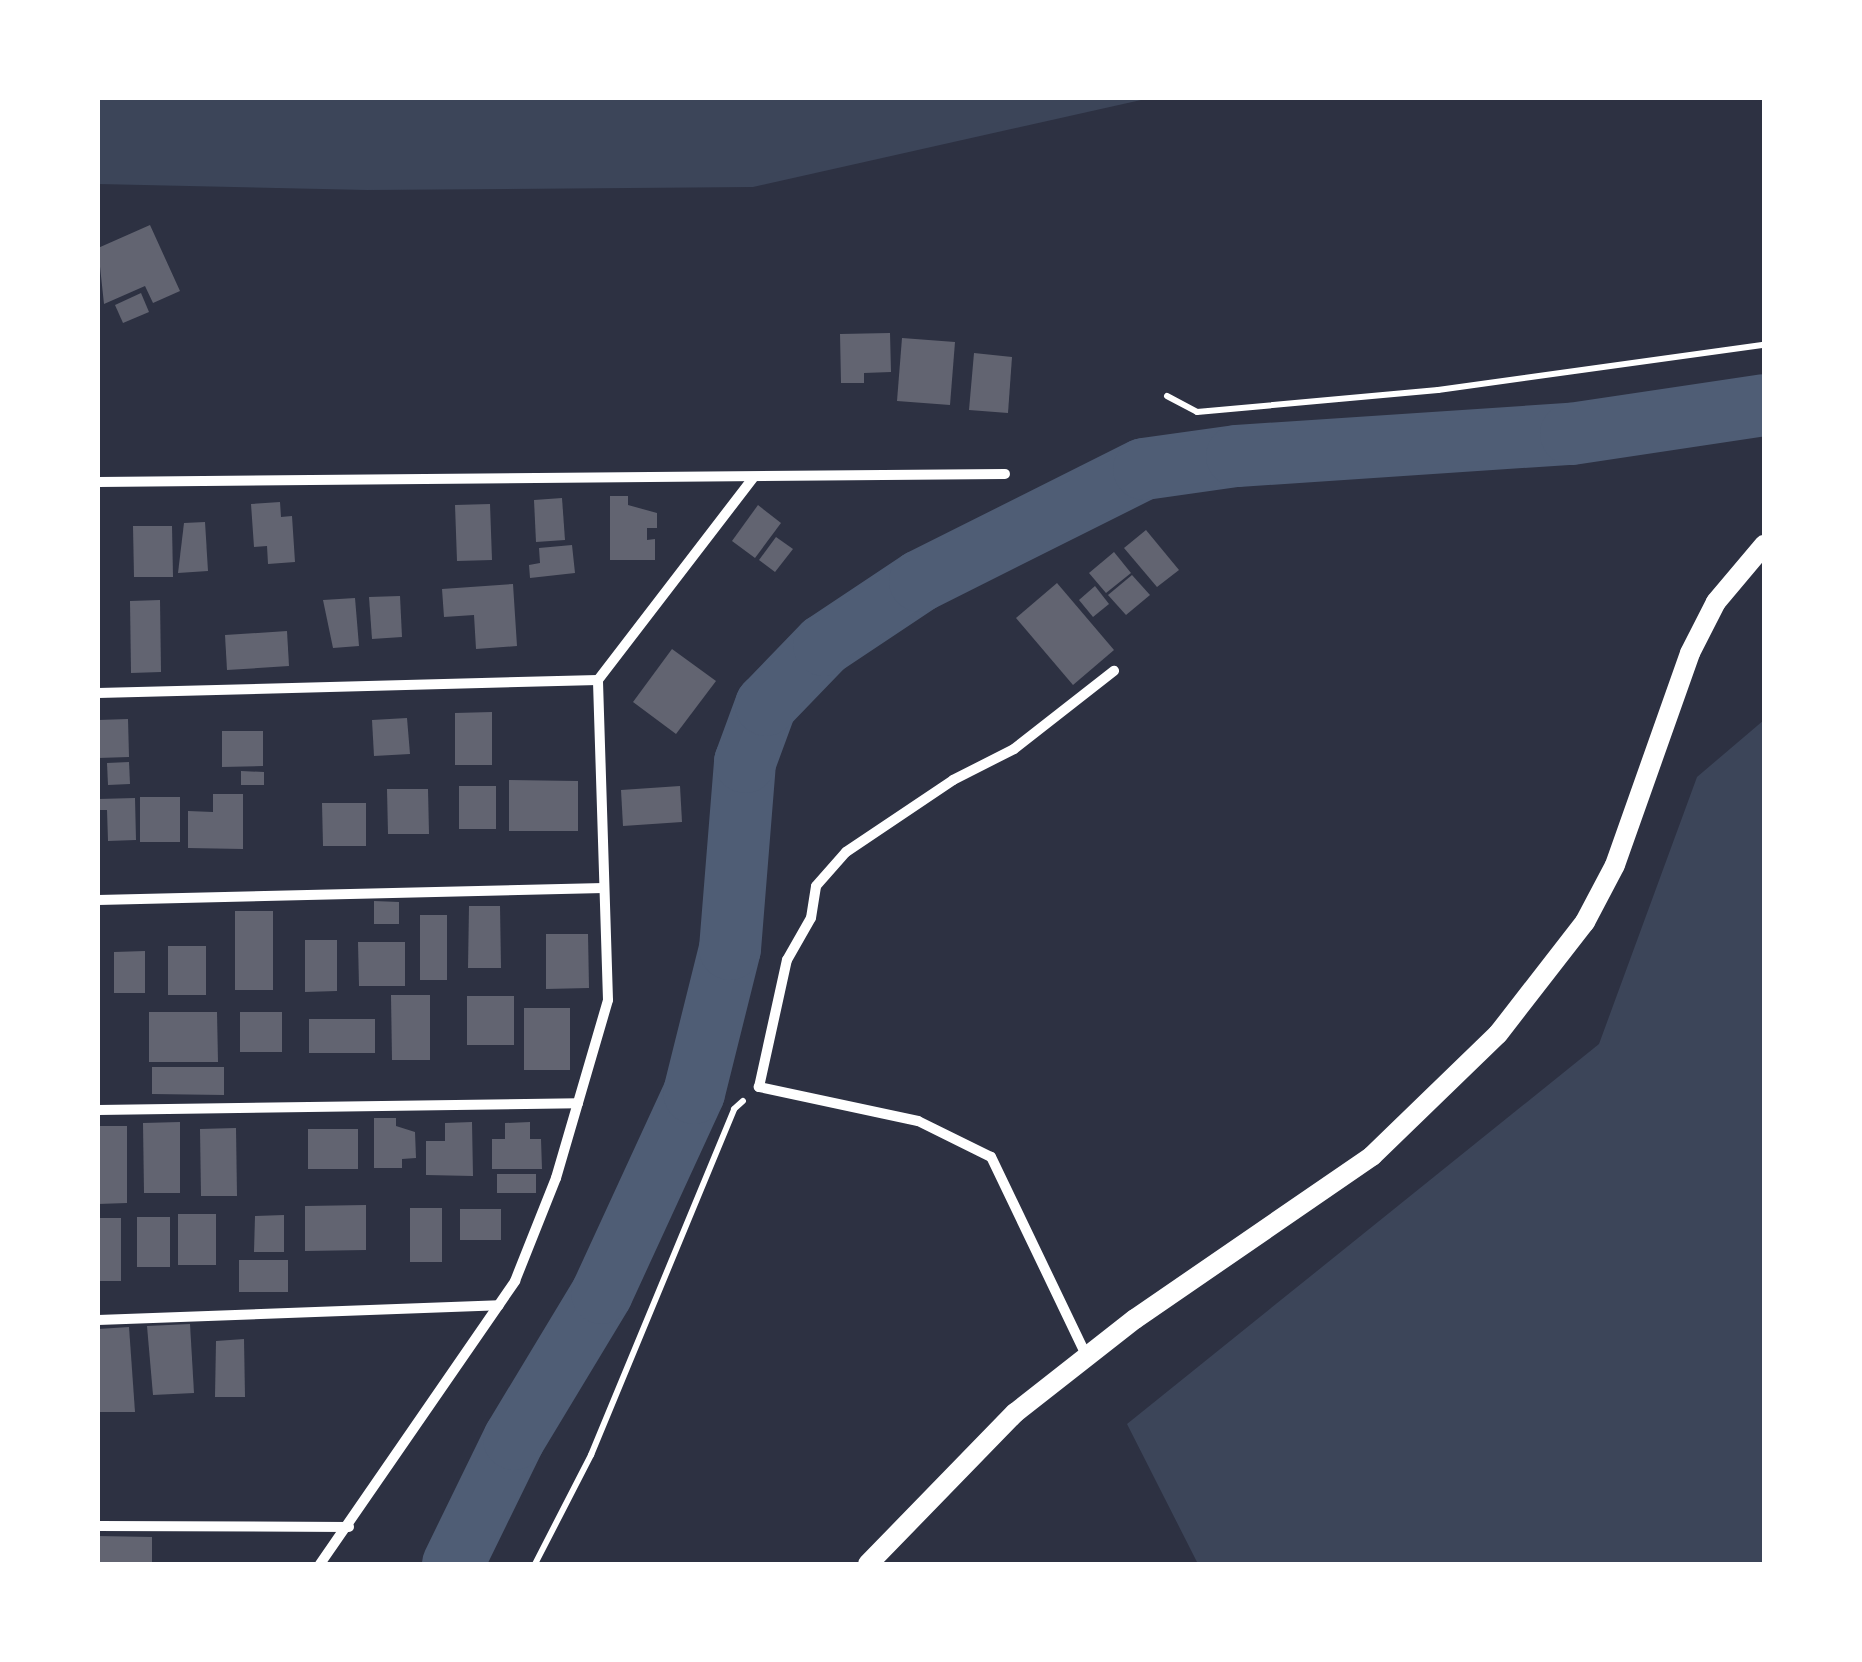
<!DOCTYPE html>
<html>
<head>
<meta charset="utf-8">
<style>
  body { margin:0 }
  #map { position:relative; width:1862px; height:1662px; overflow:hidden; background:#2d3142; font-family:"Work Sans",sans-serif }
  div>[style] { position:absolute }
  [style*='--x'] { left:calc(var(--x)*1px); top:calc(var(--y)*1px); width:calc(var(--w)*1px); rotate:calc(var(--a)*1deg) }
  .green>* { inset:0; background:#3c4559 }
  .river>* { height:62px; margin:-31px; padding:0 31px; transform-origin:31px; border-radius:31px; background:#4f5d75 }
  .building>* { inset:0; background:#626471 }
  .path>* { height:6px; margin:-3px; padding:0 3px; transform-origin:3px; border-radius:3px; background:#fff }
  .minor>* { height:10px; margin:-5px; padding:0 5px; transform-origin:5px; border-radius:5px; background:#fff }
  .secondary>* { height:20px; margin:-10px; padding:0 10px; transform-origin:10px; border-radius:10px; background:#fff }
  span { translate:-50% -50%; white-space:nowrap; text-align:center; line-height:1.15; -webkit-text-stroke:10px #fff; paint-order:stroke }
  .frame { position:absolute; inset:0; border:100px solid #fff; pointer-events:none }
</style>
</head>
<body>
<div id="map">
  <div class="green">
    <div style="clip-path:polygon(98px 98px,1150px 98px,753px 187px,367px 190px,98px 184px)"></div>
    <div style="clip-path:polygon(1764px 720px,1764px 1564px,1198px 1564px,1127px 1424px,1599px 1044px,1697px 777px)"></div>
  </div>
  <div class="river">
    <div style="--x:453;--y:1564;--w:139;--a:-64"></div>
    <div style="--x:514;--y:1439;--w:170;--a:-58.9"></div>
    <div style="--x:602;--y:1293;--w:220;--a:-65.3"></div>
    <div style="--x:694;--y:1093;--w:148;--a:-76"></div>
    <div style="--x:730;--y:949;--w:188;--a:-85.4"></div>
    <div style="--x:745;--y:762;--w:61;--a:-69.8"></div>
    <div style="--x:766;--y:705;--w:83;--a:-46"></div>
    <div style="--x:824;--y:645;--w:115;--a:-33.7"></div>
    <div style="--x:920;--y:581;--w:250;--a:-26.6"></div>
    <div style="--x:1144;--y:469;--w:94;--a:-8"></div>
    <div style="--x:1237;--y:456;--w:335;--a:-3.8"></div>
    <div style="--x:1571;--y:434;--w:195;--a:-8.5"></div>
  </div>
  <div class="building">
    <div style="clip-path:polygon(150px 225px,180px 291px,153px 303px,145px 286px,104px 304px,98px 248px)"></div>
    <div style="clip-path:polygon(141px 293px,149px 312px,123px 323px,115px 305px)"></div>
    <div style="clip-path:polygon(890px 333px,891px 372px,864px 373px,864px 383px,841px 383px,840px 334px)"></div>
    <div style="clip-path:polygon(902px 338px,955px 342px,950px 405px,897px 401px)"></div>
    <div style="clip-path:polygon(974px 353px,1012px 357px,1008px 413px,969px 410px)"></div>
    <div style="clip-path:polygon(610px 496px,628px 496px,628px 505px,657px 513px,657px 528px,647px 528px,647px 540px,655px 539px,655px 560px,610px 560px)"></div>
    <div style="clip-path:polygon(562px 498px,565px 540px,536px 542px,534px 500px)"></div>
    <div style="clip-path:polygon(280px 502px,281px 517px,292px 516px,295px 562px,268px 564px,267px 546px,254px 547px,251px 504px)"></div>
    <div style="clip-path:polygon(490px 504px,492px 560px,457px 561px,455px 505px)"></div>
    <div style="clip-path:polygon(758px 505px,781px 523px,755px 558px,732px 541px)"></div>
    <div style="clip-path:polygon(205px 522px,208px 571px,178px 573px,184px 523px)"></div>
    <div style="clip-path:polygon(133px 526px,172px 526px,173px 577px,134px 577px)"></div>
    <div style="clip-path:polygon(1146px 530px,1179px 570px,1157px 587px,1124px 548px)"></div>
    <div style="clip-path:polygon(776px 537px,793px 549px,775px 572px,759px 560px)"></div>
    <div style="clip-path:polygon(572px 545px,575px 573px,530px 578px,529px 565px,540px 563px,539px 548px)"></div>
    <div style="clip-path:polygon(1114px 552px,1131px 573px,1106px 593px,1089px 573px)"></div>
    <div style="clip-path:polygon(1132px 575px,1150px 595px,1126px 615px,1108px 595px)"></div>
    <div style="clip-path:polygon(1057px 583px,1114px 650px,1073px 685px,1016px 618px)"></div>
    <div style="clip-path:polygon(513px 584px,517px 646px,476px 649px,474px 615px,444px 617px,442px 589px)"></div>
    <div style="clip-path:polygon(1095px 586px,1109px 604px,1093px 617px,1079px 600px)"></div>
    <div style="clip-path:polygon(400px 596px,402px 637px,372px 639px,369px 597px)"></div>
    <div style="clip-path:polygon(355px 598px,359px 646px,333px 648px,323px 600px)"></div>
    <div style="clip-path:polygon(160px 600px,161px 672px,131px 673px,130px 601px)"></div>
    <div style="clip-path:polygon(287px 631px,289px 666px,227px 670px,225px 635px)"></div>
    <div style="clip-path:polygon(672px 649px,716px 681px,676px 734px,633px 702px)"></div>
    <div style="clip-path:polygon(492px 712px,492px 765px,455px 765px,455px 713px)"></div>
    <div style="clip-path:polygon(407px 718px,410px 754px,374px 756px,372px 720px)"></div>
    <div style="clip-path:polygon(128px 719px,129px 757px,98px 758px,98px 720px)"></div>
    <div style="clip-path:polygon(222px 731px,263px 731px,263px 766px,222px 767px)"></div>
    <div style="clip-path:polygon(129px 762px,130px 784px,108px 785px,107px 763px)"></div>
    <div style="clip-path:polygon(241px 771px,264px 772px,264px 785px,241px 785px)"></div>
    <div style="clip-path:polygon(509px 780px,578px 781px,578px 831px,509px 831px)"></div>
    <div style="clip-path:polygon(459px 786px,496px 786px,496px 829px,459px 829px)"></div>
    <div style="clip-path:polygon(680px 786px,682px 822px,623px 826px,621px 790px)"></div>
    <div style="clip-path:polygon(387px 789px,428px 789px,429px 834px,388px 834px)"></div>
    <div style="clip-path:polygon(213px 794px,243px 794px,243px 849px,188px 848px,188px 811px,213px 812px)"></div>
    <div style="clip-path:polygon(140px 797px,180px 797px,180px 842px,140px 842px)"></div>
    <div style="clip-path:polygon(135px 798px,136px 840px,108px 841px,107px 810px,98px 810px,98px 799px)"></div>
    <div style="clip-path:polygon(322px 803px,366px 803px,366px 846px,323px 846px)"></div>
    <div style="clip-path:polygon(374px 901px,399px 902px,399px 924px,374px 924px)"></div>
    <div style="clip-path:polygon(469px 906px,500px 906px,501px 968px,468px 968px)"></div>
    <div style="clip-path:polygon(235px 911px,273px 911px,273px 990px,235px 990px)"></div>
    <div style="clip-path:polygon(420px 915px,447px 915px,447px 980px,420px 980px)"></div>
    <div style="clip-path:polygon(546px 934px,588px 934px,589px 988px,546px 989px)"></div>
    <div style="clip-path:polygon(305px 940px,337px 940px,337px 991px,305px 992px)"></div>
    <div style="clip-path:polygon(358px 942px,405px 942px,405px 986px,359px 986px)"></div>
    <div style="clip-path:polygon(168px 946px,206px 946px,206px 995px,168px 995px)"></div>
    <div style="clip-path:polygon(145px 951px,145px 993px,114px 993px,114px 952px)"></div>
    <div style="clip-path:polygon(391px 995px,430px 995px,430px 1060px,392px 1060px)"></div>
    <div style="clip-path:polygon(467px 996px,514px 996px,514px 1045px,467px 1045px)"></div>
    <div style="clip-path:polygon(524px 1008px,570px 1008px,570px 1070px,524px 1070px)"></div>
    <div style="clip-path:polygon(149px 1012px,217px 1012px,218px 1062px,149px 1062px)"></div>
    <div style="clip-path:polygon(240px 1012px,282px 1012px,282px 1052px,240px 1052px)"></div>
    <div style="clip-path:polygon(309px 1019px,375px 1019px,375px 1053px,309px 1053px)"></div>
    <div style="clip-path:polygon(152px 1067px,224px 1067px,224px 1095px,152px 1094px)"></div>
    <div style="clip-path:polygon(374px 1118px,396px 1118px,396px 1126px,415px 1132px,416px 1158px,402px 1159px,402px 1168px,374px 1168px)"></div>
    <div style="clip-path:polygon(180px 1122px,180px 1193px,144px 1193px,143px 1123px)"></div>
    <div style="clip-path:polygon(472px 1122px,473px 1176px,426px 1175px,426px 1141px,445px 1141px,445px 1123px)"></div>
    <div style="clip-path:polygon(530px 1122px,530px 1139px,541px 1139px,542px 1169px,492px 1169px,492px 1139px,505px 1139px,505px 1123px)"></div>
    <div style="clip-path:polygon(98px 1126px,127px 1126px,127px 1203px,98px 1204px)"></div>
    <div style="clip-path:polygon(236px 1128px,237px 1196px,201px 1196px,200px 1129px)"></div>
    <div style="clip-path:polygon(308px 1129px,358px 1129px,358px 1169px,308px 1169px)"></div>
    <div style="clip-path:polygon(497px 1174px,536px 1174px,536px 1193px,497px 1193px)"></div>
    <div style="clip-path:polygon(366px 1205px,366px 1250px,305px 1251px,305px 1206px)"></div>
    <div style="clip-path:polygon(410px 1208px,442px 1208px,442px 1262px,410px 1262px)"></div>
    <div style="clip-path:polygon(460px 1209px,501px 1209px,501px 1240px,460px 1240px)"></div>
    <div style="clip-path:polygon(178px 1214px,216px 1214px,216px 1265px,178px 1265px)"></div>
    <div style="clip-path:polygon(284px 1215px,284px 1252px,254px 1252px,255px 1216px)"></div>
    <div style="clip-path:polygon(137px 1217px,170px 1217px,170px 1267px,137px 1267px)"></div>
    <div style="clip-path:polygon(98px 1218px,121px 1218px,121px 1281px,98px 1281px)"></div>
    <div style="clip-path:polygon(239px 1260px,288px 1260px,288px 1292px,239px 1292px)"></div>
    <div style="clip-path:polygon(190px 1324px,194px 1393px,153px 1395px,147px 1326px)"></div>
    <div style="clip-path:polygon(129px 1327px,135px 1412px,98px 1412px,98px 1329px)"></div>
    <div style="clip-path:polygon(244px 1339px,245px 1397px,215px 1397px,216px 1341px)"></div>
    <div style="clip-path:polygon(98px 1536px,152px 1537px,152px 1564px,98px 1564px)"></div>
  </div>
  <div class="path">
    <div style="--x:1167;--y:396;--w:34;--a:28"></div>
    <div style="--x:1197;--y:412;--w:242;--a:-5.2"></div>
    <div style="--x:1438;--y:390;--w:329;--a:-7.9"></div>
    <div style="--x:535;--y:1564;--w:123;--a:-62.8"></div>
    <div style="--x:591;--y:1455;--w:374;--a:-67.5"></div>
    <div style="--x:734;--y:1109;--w:12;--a:-42"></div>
  </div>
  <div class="minor">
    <div style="--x:98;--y:482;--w:907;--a:-0.51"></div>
    <div style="--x:98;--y:693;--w:500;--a:-1.49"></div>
    <div style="--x:98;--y:900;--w:506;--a:-1.36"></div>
    <div style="--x:98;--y:1110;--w:480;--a:-0.8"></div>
    <div style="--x:98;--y:1320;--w:401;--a:-2.1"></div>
    <div style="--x:1087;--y:1357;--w:222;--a:-115.6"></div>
    <div style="--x:991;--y:1157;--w:81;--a:-153.7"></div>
    <div style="--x:918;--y:1121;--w:163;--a:-167.9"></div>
    <div style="--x:759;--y:1087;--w:130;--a:-77.6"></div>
    <div style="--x:787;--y:960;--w:48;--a:-60.3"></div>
    <div style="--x:811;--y:918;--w:32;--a:-81"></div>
    <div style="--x:816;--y:886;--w:45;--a:-48.6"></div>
    <div style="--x:846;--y:852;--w:129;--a:-33.9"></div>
    <div style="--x:953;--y:780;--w:68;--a:-26.9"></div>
    <div style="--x:1014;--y:749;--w:127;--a:-38"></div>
    <div style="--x:98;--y:1526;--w:251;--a:0.2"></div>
    <div style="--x:320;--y:1564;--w:344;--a:-55.4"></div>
    <div style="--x:515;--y:1281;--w:111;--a:-68.3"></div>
    <div style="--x:556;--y:1178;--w:185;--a:-73.7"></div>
    <div style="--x:608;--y:1000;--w:320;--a:-91.8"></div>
    <div style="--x:598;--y:680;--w:255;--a:-52.5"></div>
  </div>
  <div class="secondary">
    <div style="--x:868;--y:1564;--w:211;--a:-45.8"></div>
    <div style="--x:1015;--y:1413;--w:152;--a:-38.1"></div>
    <div style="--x:1135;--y:1319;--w:288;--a:-34.5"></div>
    <div style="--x:1372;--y:1156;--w:175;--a:-44.1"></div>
    <div style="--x:1498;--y:1034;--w:142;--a:-52.2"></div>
    <div style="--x:1585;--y:922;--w:64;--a:-62.2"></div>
    <div style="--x:1615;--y:865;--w:225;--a:-70.5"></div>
    <div style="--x:1690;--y:653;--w:57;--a:-63"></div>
    <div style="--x:1716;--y:602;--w:75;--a:-49.9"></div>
  </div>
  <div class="frame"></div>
</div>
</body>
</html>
